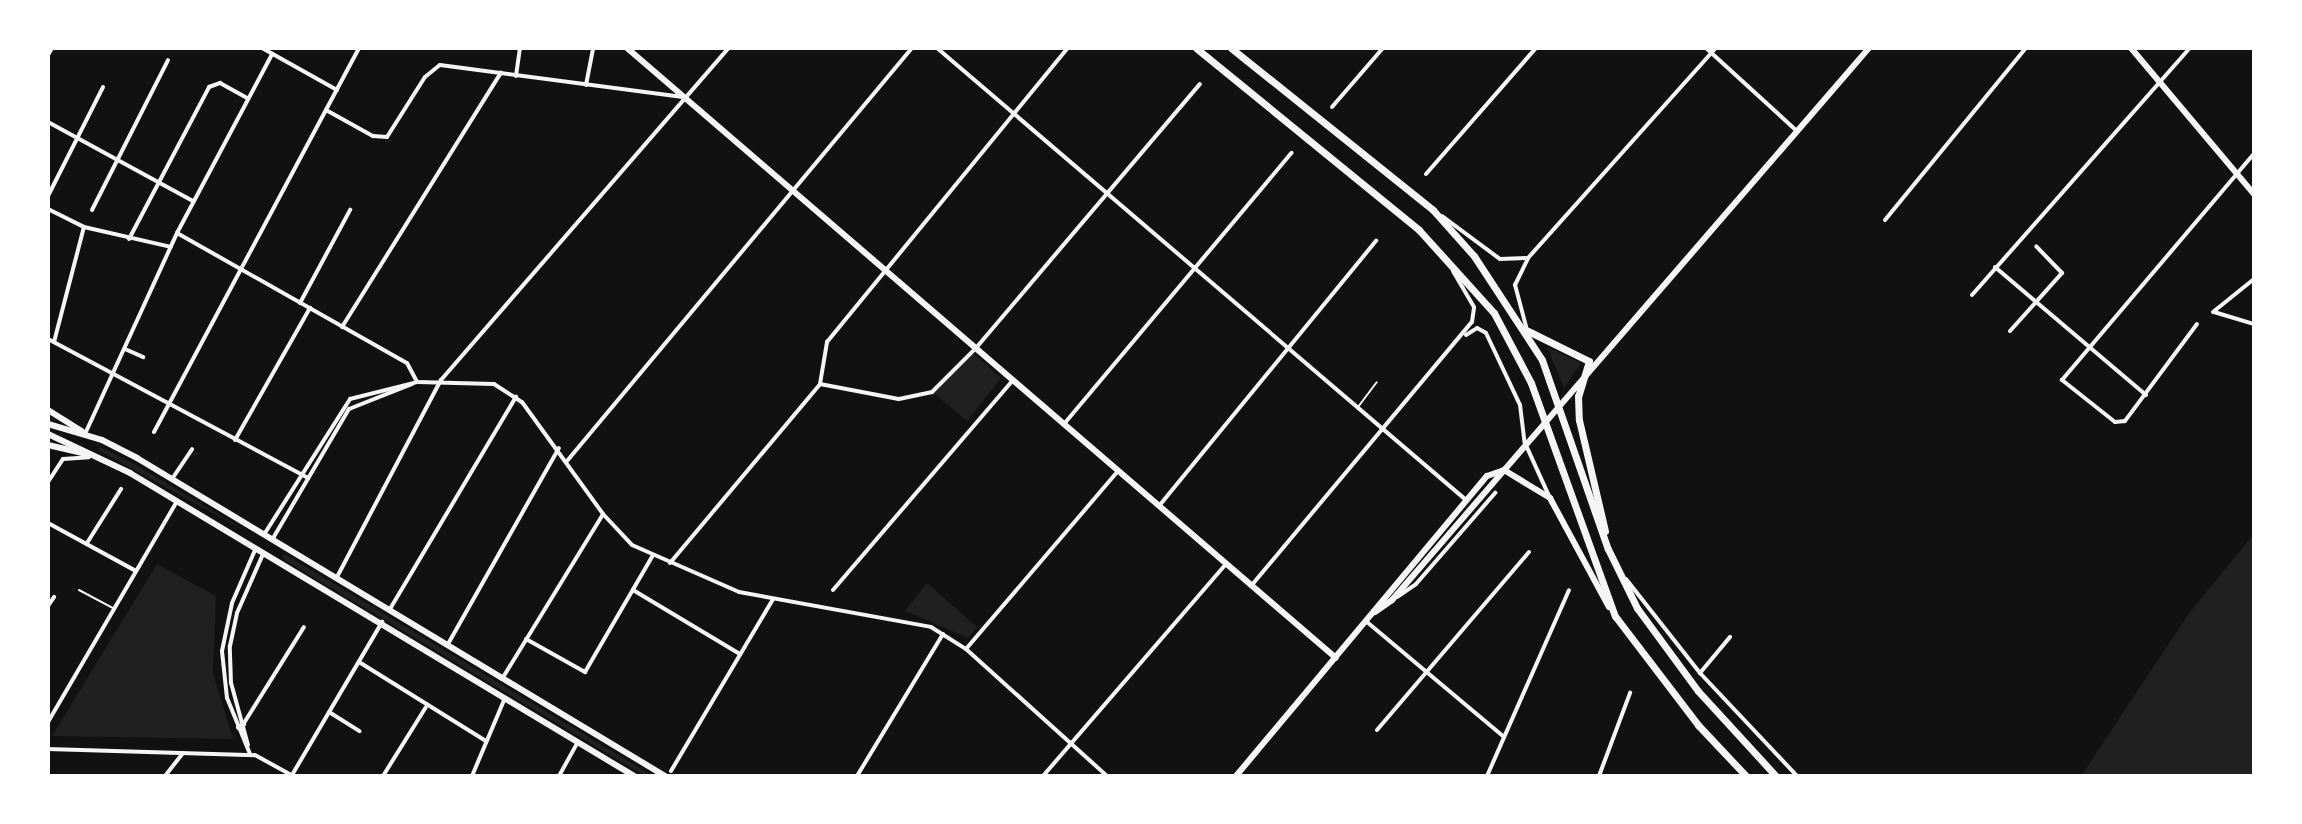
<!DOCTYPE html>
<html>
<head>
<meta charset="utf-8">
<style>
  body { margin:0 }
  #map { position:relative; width:2302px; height:824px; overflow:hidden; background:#111; font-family:"Crimson Pro",serif }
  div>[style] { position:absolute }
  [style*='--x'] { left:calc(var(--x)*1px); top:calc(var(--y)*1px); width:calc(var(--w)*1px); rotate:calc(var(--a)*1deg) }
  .green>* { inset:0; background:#202020 }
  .service>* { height:2px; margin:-1px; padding:0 1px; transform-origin:1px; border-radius:1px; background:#f5f5f5 }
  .minor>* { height:4px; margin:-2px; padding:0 2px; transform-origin:2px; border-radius:2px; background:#f5f5f5 }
  .tertiary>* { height:5px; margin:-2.5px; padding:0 2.5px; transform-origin:2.5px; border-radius:2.5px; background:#f5f5f5 }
  .secondary>* { height:6px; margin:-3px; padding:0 3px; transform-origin:3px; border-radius:3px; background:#f5f5f5 }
  .primary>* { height:6px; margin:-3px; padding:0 3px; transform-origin:3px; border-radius:3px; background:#f5f5f5 }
  .trunk>* { height:7px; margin:-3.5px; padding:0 3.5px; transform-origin:3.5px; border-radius:3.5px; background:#f5f5f5 }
  span { translate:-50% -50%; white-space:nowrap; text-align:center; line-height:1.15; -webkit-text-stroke:6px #fff; paint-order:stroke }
  .frame { position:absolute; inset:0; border:50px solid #fff; pointer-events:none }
</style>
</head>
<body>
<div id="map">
  <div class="green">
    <div style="clip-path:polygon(1547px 347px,1581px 363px,1564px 388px)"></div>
    <div style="clip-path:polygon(973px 353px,1001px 378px,967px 421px,934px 393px)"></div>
    <div style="clip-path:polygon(100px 447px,136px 465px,251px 534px,98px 450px)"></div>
    <div style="clip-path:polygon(2254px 534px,2254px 776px,2081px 776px,2190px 612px)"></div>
    <div style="clip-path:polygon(284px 554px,288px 556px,653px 776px,645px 776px,283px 559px)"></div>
    <div style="clip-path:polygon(157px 564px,216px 596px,213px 673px,233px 739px,52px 736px)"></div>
    <div style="clip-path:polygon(927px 583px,977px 627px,968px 638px,905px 611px)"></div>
  </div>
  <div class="service">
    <div style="--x:1358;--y:407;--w:31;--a:-53"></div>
    <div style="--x:79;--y:590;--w:38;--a:28"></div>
  </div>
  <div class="minor">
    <div style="--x:262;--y:48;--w:86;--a:29.2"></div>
    <div style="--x:937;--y:48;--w:696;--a:40.51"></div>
    <div style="--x:1706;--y:48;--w:123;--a:42.4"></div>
    <div style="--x:48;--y:55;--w:8;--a:-60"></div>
    <div style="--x:516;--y:76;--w:28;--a:-82"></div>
    <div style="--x:586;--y:85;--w:38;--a:-79"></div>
    <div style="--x:1332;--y:107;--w:78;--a:-49.2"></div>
    <div style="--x:326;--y:110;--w:54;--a:29"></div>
    <div style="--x:373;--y:136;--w:14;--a:4"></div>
    <div style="--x:387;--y:137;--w:71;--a:-57.7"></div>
    <div style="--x:425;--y:77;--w:19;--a:-39"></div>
    <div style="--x:440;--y:65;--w:245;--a:7.5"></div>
    <div style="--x:48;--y:122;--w:165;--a:28.6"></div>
    <div style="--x:1426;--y:174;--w:167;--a:-48.9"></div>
    <div style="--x:48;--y:196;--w:122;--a:-63.2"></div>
    <div style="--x:48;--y:209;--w:40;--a:26.6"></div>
    <div style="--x:84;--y:227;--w:89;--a:12.9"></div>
    <div style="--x:92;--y:210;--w:168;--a:-63.1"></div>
    <div style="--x:1442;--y:216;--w:72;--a:36.6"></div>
    <div style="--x:1500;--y:259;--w:28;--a:-2"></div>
    <div style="--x:1885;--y:220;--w:222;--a:-50.7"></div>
    <div style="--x:177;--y:233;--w:264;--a:29.5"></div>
    <div style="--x:407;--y:363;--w:21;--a:62"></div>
    <div style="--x:129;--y:239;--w:172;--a:-62.2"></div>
    <div style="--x:209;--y:87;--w:12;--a:-20"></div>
    <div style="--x:220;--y:83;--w:31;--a:29"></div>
    <div style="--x:1995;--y:267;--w:198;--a:40.3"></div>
    <div style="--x:1972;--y:295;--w:329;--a:-48.6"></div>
    <div style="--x:300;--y:303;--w:106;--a:-61.7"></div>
    <div style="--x:2213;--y:312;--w:53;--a:-38.8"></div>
    <div style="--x:2214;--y:312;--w:42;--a:16.7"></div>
    <div style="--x:2197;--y:324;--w:121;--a:126.6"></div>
    <div style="--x:2125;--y:421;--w:10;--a:174"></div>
    <div style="--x:2115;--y:422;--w:68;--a:-141.6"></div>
    <div style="--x:2062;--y:380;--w:297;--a:-49.7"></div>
    <div style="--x:342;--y:327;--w:300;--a:-58"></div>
    <div style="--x:1527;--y:330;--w:47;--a:-104.9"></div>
    <div style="--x:1515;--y:285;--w:30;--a:-64"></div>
    <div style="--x:1528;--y:258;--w:282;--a:-48.2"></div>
    <div style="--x:2010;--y:331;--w:78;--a:-48.1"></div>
    <div style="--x:2062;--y:273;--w:37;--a:-134"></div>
    <div style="--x:1466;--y:335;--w:13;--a:-32"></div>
    <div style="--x:1477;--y:328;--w:10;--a:29"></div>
    <div style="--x:1486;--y:333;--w:80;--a:64.7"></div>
    <div style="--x:1520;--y:405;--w:38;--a:83"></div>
    <div style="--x:1525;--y:443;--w:60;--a:65.6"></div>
    <div style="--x:48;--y:339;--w:295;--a:28.1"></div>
    <div style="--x:54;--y:342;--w:119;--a:-75.4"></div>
    <div style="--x:125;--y:349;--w:20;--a:24"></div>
    <div style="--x:820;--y:384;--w:80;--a:10.8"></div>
    <div style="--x:899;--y:399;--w:34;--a:-12"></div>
    <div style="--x:932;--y:392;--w:62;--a:-45"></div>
    <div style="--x:976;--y:348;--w:346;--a:-49.7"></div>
    <div style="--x:1064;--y:424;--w:354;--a:-50"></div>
    <div style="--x:154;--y:432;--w:435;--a:-61.9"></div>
    <div style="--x:85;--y:434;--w:221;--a:-65.4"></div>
    <div style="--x:177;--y:233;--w:203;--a:-62"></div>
    <div style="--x:235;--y:440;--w:152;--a:-60.4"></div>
    <div style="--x:567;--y:461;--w:538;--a:-50.13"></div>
    <div style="--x:172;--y:479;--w:36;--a:-56"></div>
    <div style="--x:48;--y:482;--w:27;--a:-57"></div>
    <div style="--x:63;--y:459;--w:26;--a:-4"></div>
    <div style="--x:1159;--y:506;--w:343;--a:-50.7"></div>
    <div style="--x:48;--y:523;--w:100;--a:28.6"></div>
    <div style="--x:265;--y:533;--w:159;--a:-57.6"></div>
    <div style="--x:350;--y:399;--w:69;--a:-14.2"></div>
    <div style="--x:417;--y:382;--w:77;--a:1.5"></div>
    <div style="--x:494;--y:384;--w:33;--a:33"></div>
    <div style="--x:522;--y:402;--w:138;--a:54.1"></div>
    <div style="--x:603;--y:514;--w:42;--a:46.9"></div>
    <div style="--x:632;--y:545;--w:117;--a:23.7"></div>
    <div style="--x:739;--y:592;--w:195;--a:10.3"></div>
    <div style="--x:931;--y:627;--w:41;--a:32.2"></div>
    <div style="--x:966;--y:649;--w:190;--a:42"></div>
    <div style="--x:272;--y:540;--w:152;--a:-59.6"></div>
    <div style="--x:349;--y:409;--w:68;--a:-21.6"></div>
    <div style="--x:87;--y:543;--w:64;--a:-57.8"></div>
    <div style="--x:670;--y:563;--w:234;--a:-50"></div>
    <div style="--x:820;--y:384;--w:43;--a:-80.5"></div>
    <div style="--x:827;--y:342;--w:380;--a:-50.7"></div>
    <div style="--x:337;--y:577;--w:223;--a:-62.2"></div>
    <div style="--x:441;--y:380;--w:440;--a:-49.1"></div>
    <div style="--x:1626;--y:579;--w:120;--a:51.8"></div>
    <div style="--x:1700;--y:673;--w:141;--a:46.7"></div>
    <div style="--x:1251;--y:586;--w:344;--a:-50.1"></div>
    <div style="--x:1472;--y:322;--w:15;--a:-82"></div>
    <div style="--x:1474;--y:307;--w:42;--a:-120.3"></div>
    <div style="--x:633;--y:590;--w:125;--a:30.9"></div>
    <div style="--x:833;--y:590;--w:277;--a:-49.4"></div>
    <div style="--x:1397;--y:597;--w:23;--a:-34"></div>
    <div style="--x:1416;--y:584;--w:121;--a:-49"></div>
    <div style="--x:48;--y:606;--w:11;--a:-56"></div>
    <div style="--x:390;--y:609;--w:247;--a:-59.3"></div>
    <div style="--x:1367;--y:622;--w:177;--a:40"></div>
    <div style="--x:526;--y:639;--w:68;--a:29.2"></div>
    <div style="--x:585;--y:672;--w:135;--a:-59.8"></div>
    <div style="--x:448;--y:644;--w:225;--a:-60.5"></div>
    <div style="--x:966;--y:649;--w:234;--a:-49.5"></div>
    <div style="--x:359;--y:662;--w:150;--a:31.9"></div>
    <div style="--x:1700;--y:673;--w:47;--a:-50.2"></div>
    <div style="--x:502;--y:679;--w:193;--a:-58.5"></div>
    <div style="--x:329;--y:712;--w:36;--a:32"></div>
    <div style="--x:48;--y:722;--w:256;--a:-59.7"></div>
    <div style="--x:244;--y:723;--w:113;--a:-58"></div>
    <div style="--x:1377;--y:730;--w:234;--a:-49.5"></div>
    <div style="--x:248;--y:745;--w:64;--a:-105.3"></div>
    <div style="--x:231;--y:683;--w:37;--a:-92"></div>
    <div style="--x:230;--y:646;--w:34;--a:-78"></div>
    <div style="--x:237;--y:613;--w:64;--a:-66.2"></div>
    <div style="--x:48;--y:749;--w:207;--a:1.7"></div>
    <div style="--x:255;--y:755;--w:43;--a:28.9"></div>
    <div style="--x:250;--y:754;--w:61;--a:-112.3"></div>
    <div style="--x:227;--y:698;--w:47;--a:-96.1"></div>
    <div style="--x:222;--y:651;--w:49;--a:-78.2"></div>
    <div style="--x:232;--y:603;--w:58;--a:-66.5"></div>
    <div style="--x:671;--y:771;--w:200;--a:-59.3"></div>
    <div style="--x:292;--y:775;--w:178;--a:-59.5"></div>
    <div style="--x:165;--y:776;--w:29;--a:-52"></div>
    <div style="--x:383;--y:776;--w:81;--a:-58.1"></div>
    <div style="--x:472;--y:776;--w:85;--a:-67.1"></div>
    <div style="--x:559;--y:776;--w:39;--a:-61"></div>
    <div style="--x:857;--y:776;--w:166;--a:-58.8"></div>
    <div style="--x:1043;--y:776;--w:280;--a:-49.2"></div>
    <div style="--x:1487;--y:776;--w:203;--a:-66.2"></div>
    <div style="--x:1599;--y:776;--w:89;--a:-69.5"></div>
  </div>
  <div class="tertiary">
    <div style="--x:238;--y:727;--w:6;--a:-31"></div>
  </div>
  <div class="secondary">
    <div style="--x:627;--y:48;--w:935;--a:40.71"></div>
    <div style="--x:2131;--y:48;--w:191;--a:49.9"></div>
    <div style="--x:1375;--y:612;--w:21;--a:-35"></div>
    <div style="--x:1392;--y:600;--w:730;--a:-49.17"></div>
    <div style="--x:1236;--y:776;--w:391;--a:-50.1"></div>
    <div style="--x:1487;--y:476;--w:18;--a:-19"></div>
    <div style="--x:1504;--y:470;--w:54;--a:31.3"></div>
    <div style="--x:1550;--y:498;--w:124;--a:61.6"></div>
  </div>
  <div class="primary">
    <div style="--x:48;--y:410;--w:40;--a:32"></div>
    <div style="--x:48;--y:424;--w:56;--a:16.5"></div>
    <div style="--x:102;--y:440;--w:39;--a:27"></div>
    <div style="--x:137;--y:458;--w:616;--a:31.06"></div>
    <div style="--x:48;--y:434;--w:91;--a:25.4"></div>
    <div style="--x:130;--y:473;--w:588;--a:31.01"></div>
    <div style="--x:48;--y:445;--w:44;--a:13.1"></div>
  </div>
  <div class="trunk">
    <div style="--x:1196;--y:48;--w:288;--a:39.2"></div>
    <div style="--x:1419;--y:230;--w:112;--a:47.9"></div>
    <div style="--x:1494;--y:313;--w:79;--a:62.1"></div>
    <div style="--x:1531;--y:383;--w:248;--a:70.2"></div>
    <div style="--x:1615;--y:616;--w:137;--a:52.7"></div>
    <div style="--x:1698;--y:725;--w:70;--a:46.7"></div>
    <div style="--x:1231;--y:48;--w:259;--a:38.7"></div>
    <div style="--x:1433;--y:210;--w:62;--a:48.3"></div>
    <div style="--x:1474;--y:256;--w:124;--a:56.8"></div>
    <div style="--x:1542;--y:360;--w:200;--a:70.8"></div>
    <div style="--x:1608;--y:549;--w:66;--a:63.8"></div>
    <div style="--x:1637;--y:608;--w:103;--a:53.7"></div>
    <div style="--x:1698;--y:691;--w:115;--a:47.5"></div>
    <div style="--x:1528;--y:331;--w:68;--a:26.2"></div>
    <div style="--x:1589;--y:361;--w:37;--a:107"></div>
    <div style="--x:1578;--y:396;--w:24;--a:88"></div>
    <div style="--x:1579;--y:420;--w:114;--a:76.8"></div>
  </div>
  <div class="frame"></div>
</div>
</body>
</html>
